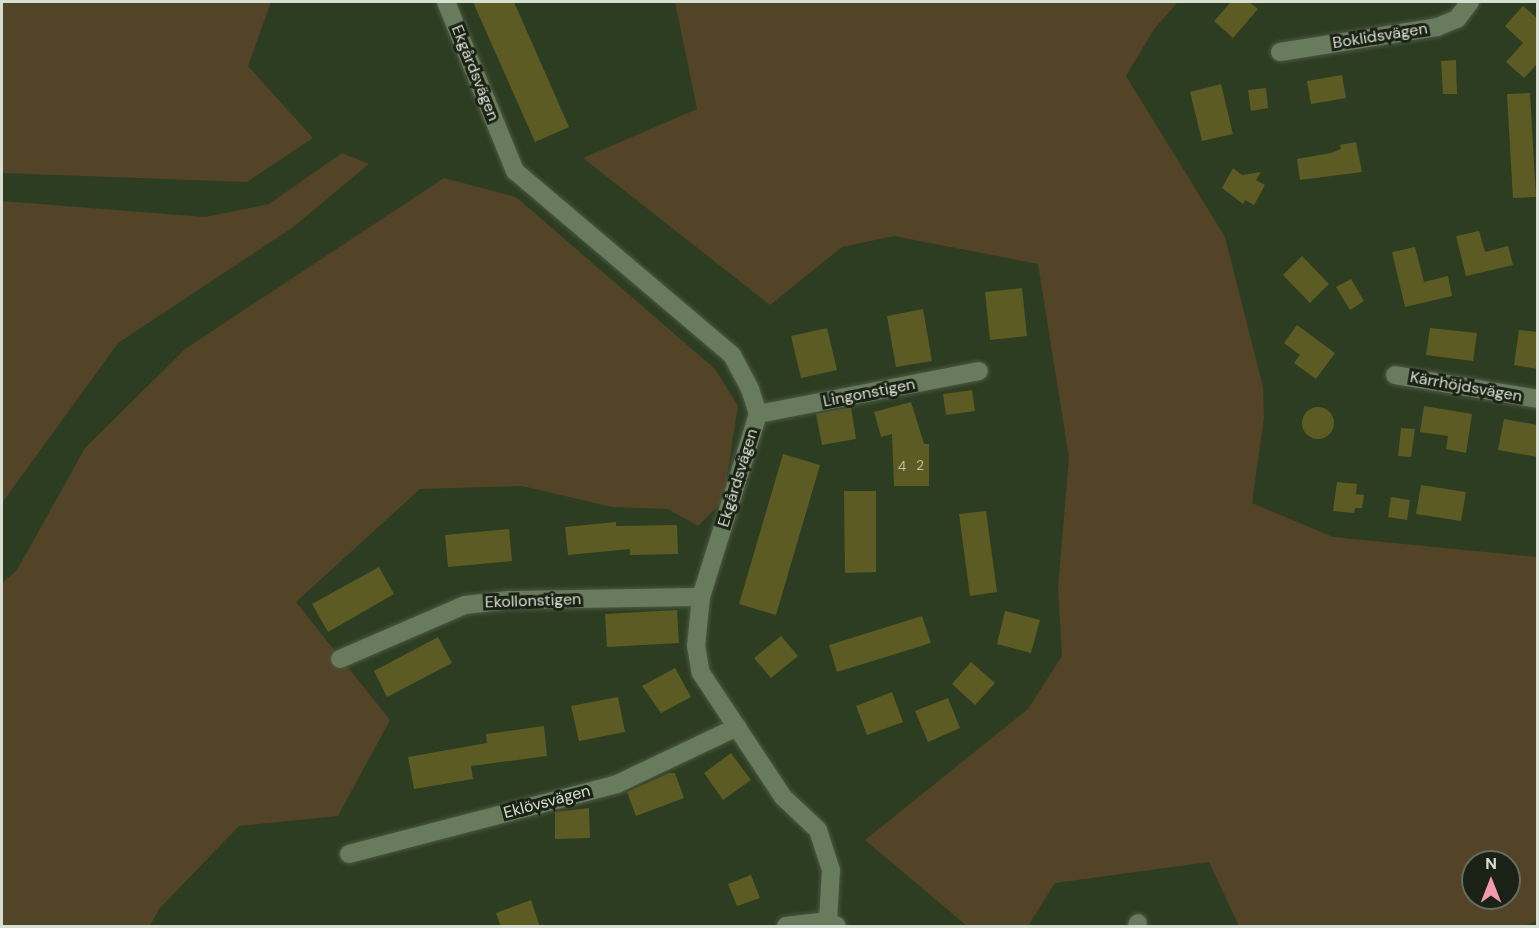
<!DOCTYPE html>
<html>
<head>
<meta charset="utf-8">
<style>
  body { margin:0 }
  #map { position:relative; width:1539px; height:928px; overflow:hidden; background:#2d3d21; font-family:"DM Sans",sans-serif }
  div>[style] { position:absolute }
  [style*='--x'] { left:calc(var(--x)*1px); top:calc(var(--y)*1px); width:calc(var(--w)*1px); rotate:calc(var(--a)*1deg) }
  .green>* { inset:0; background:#534327 }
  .building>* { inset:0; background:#5c5b24 }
  .round { border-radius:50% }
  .roads { filter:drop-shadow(0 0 2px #4b5841) drop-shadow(0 0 2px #4b5841) }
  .minor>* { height:18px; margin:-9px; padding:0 9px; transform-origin:9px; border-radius:9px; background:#697b5d }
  span { translate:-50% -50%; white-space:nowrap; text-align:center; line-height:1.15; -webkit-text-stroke:6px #1a2115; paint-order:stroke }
  .number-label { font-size:14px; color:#b8bfa5 }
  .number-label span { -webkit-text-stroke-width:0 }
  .street-label { font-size:16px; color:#d6e0d0 }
  .frame { position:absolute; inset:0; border:3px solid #d6e0d0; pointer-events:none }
  .north { position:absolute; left:1461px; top:850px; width:60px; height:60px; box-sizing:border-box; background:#1a2115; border:2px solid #656d60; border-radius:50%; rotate:0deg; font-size:16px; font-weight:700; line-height:24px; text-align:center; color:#d6e0d0 }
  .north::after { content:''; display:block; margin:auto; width:21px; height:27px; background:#f39aac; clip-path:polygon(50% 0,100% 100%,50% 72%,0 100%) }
</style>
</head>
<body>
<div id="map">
  <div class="green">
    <div style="clip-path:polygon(2px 2px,271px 2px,248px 66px,313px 138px,247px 182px,2px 173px)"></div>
    <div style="clip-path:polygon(evenodd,675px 2px,1178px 2px,1154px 29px,1126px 76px,1225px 237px,1263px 387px,1264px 418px,1252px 503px,1333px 537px,1537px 557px,1537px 921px,1523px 926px,1239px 926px,1209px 862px,1055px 883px,1028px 926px,967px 926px,865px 840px,1028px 709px,1062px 656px,1058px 588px,1069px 458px,1038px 264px,894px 236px,842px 247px,770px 305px,583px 158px,697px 109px,675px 2px,1473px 862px,1509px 862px,1509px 898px,1473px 898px,1473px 862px)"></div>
    <div style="clip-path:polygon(342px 153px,369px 164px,292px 228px,118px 343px,2px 503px,2px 201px,205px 217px,269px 204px)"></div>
    <div style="clip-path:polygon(444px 178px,516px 197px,715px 369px,738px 406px,723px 501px,698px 526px,668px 509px,612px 507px,522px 486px,420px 489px,296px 602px,390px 720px,338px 816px,239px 826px,159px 909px,150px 926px,2px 926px,2px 583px,17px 570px,85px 448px,185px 349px)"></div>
  </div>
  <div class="building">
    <div style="clip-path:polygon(473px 2px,514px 2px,569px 127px,535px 142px)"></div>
    <div style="clip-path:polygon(1231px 2px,1249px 2px,1258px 9px,1233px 38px,1214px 21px)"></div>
    <div style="clip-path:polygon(1523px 6px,1538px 19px,1538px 63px,1524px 78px,1506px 62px,1523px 43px,1505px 26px)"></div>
    <div style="clip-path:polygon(1456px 60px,1457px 94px,1443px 94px,1441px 61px)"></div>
    <div style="clip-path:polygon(1342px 75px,1346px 98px,1311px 104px,1307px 81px)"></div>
    <div style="clip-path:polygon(1221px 84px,1233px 134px,1202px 141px,1190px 92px)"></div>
    <div style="clip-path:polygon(1266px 88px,1268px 108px,1251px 111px,1248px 90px)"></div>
    <div style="clip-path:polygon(1530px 93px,1536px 197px,1513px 198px,1507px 94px)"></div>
    <div style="clip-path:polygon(1356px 142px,1362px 172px,1300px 180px,1297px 159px,1331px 153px,1341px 149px,1340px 145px)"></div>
    <div style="clip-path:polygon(1233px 168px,1242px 175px,1261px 172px,1256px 180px,1265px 185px,1254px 205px,1245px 200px,1243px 204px,1222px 188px)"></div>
    <div style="clip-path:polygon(1479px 231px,1485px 252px,1508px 246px,1513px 265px,1466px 276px,1456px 236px)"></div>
    <div style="clip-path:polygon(1415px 247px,1424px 282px,1448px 276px,1452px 296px,1405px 307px,1392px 252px)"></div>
    <div style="clip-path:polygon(1302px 256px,1329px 284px,1310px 303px,1283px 275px)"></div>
    <div style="clip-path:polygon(1351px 279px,1364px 301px,1350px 310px,1336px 287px)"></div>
    <div style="clip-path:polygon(1022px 288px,1027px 336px,990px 340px,985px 292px)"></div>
    <div style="clip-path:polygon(923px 309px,932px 361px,896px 367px,887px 316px)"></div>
    <div style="clip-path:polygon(1297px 325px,1335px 353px,1316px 379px,1294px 363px,1300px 355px,1284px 343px)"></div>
    <div style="clip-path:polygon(827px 328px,837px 370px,801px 378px,791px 336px)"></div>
    <div style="clip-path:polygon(1430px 328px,1477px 333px,1473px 361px,1426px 355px)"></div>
    <div style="clip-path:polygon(1519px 330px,1538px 332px,1538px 369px,1514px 365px)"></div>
    <div style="clip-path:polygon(972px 390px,975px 411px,946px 415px,943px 394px)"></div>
    <div style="clip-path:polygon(911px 402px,924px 444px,929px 444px,929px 486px,894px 486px,892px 434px,881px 437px,874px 412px)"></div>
    <div style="clip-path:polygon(1424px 406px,1472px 414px,1466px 453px,1446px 449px,1448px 436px,1420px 432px)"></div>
    <div style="clip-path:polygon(851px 407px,856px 439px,822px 445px,816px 414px)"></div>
    <div class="round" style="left:1302px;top:407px;width:32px;height:32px"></div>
    <div style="clip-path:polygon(1504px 419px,1538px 425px,1538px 457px,1498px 450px)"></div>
    <div style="clip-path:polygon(1401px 428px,1415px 429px,1411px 457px,1398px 456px)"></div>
    <div style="clip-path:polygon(783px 454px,820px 465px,776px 615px,739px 604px)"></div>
    <div style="clip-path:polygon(1337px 482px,1357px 484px,1356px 494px,1364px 495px,1362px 508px,1355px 508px,1354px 513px,1333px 511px)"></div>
    <div style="clip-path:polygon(1421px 485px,1466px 492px,1461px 521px,1416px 514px)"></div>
    <div style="clip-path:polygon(844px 491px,876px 491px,876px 572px,845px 573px)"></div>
    <div style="clip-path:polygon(1391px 497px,1410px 500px,1407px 520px,1388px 517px)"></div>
    <div style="clip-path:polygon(986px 511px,997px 592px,970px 596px,959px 514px)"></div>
    <div style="clip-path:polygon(616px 522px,616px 526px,677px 525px,678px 554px,630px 555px,630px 549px,568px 555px,565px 527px)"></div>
    <div style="clip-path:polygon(509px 529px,512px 561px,448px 567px,445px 535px)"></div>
    <div style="clip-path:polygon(379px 567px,394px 594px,328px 632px,312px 604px)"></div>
    <div style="clip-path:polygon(677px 610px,679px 643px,607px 647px,605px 614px)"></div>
    <div style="clip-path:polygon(1005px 611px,1040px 620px,1031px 653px,997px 644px)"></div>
    <div style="clip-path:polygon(922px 616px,931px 643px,837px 672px,829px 645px)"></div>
    <div style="clip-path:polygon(781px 636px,798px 656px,771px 678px,754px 658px)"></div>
    <div style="clip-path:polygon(438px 637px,452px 663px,387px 697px,374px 671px)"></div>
    <div style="clip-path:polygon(971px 662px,995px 683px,975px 705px,952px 684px)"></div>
    <div style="clip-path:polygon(675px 668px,691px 697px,661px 713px,642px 686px)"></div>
    <div style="clip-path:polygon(892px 692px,903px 722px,867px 735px,856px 706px)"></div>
    <div style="clip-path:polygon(618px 697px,625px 732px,579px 741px,571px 706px)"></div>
    <div style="clip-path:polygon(948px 698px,960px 728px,928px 742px,915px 711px)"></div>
    <div style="clip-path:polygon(544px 726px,547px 756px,471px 766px,473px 779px,414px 789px,408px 757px,487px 743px,486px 734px)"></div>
    <div style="clip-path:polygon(731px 753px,751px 780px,723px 800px,704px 773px)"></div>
    <div style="clip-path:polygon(669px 773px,675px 773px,684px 798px,636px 816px,627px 792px)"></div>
    <div style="clip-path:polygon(589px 808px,590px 838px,555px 839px,555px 812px)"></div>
    <div style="clip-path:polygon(751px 875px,760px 898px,737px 906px,728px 884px)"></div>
    <div style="clip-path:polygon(531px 900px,540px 927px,501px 927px,496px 913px)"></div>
  </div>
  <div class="roads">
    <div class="minor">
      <div style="--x:446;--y:2;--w:183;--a:67.8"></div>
      <div style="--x:515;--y:171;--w:285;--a:40.3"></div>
      <div style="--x:732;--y:355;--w:38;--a:62"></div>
      <div style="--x:750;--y:389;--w:26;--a:72"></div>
      <div style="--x:758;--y:414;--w:192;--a:107.3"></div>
      <div style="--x:701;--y:597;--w:49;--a:95.8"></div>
      <div style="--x:696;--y:646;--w:27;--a:80"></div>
      <div style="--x:701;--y:673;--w:149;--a:56.5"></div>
      <div style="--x:783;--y:797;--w:48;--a:43.3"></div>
      <div style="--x:818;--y:830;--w:42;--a:72"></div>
      <div style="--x:831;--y:870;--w:51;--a:93.4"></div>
      <div style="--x:1280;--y:52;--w:159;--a:-9"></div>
      <div style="--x:1437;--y:27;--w:22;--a:-22"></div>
      <div style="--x:1457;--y:19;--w:21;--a:-53"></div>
      <div style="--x:1395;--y:375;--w:145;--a:9.5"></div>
      <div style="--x:758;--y:414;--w:225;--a:-11"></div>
      <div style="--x:340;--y:659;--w:136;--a:-23.4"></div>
      <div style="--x:465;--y:605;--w:44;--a:-6.5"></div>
      <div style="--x:509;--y:600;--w:192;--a:-0.9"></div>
      <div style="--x:349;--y:854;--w:277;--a:-14.6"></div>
      <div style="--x:617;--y:784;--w:133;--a:-25.4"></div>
      <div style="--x:786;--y:926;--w:42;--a:-6.8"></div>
      <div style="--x:828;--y:921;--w:10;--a:29"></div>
      <div style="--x:1137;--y:926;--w:3;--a:-72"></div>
    </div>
  </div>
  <div class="number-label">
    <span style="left:920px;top:465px">2</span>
    <span style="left:902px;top:466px">4</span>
  </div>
  <div class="street-label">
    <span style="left:1380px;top:36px;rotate:-9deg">Boklidsvägen</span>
    <span style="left:475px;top:73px;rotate:68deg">Ekgårdsvägen</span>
    <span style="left:1466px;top:387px;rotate:10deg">Kärrhöjdsvägen</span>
    <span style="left:869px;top:393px;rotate:-11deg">Lingonstigen</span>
    <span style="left:738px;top:478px;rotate:-73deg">Ekgårdsvägen</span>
    <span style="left:533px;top:601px;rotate:-2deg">Ekollonstigen</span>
    <span style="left:547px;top:802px;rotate:-15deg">Eklövsvägen</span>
  </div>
  <div class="frame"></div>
  <div class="north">N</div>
</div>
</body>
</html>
